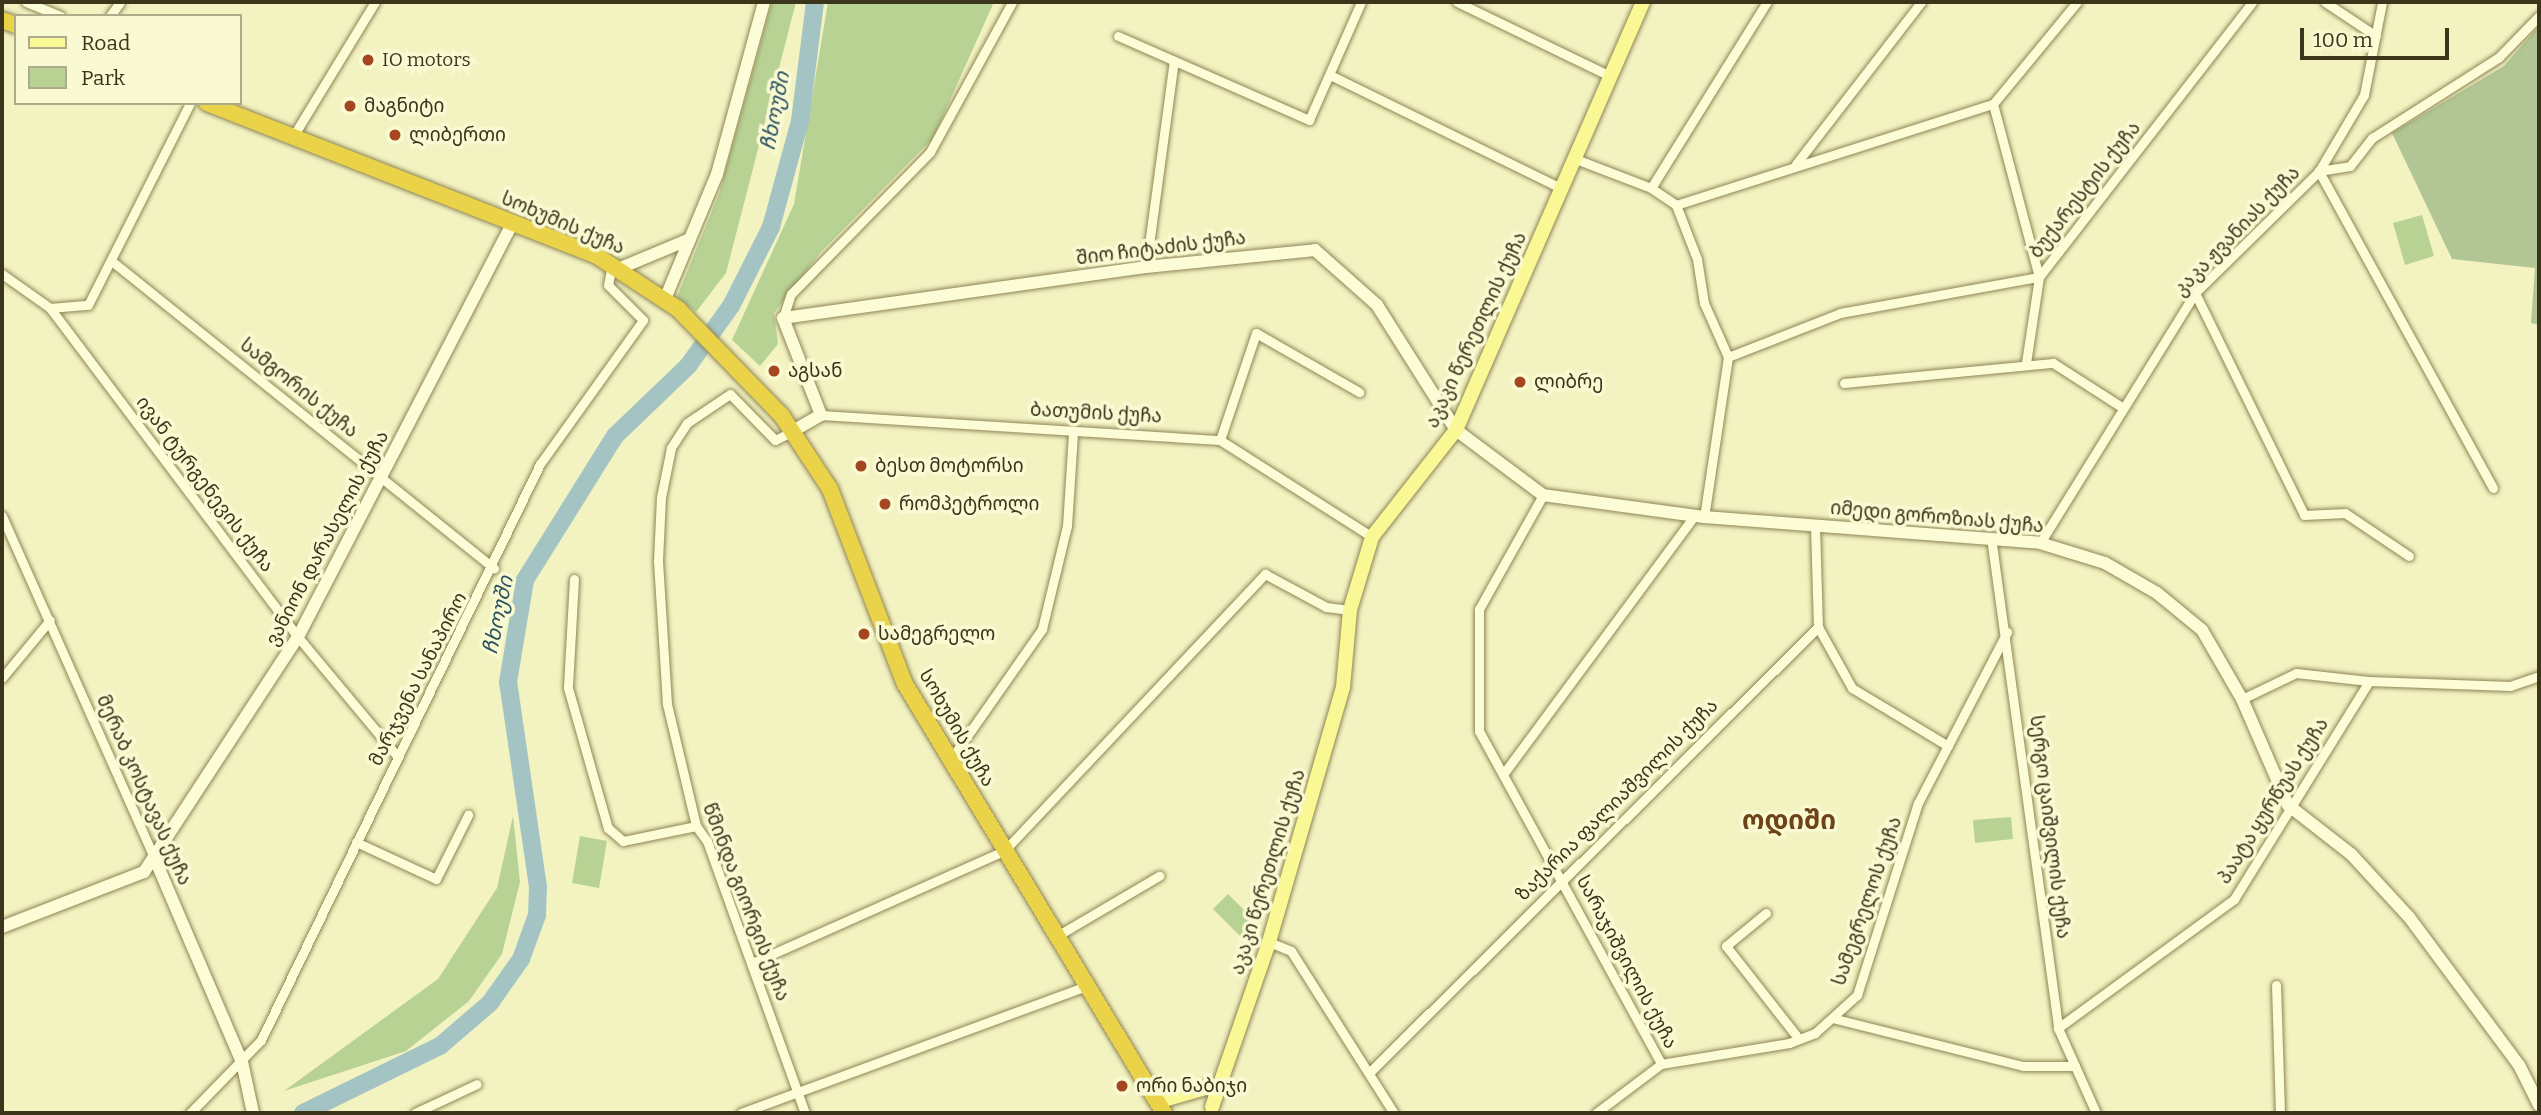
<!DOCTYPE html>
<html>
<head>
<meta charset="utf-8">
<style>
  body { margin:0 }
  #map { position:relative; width:2541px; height:1115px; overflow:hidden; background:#f3f2c1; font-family:Bitter,"Noto Sans Georgian",serif }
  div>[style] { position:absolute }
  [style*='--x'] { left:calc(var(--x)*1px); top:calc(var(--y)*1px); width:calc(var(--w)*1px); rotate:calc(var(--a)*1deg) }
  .green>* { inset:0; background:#b8d294 }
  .cemetery>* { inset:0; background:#b1c694 }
  .river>* { height:18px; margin:-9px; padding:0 9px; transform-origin:9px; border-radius:9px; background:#a4c4c4 }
  .roads { filter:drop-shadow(0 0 2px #8e8556) drop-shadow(0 0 2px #8e8556) }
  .street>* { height:9px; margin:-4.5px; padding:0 4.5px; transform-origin:4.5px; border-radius:4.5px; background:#fcfcd6 }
  .secondary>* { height:12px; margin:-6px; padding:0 6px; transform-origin:6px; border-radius:6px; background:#fcfcd6 }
  .primary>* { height:14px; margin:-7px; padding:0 7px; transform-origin:7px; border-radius:7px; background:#faf895 }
  .highway>* { height:16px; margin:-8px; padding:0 8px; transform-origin:8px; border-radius:8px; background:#ebd349 }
  .dots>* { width:19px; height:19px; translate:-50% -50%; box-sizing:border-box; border:4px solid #f9f9d2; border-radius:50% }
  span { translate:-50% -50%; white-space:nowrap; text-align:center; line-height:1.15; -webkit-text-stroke:7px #f9f9d2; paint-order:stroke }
  .poi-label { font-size:19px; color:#3c351c }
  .left { translate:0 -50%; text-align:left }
  .street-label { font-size:19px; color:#3c351c }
  .water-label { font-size:21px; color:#2a525e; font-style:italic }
  .district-label { font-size:26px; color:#6e4317; font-weight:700 }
  .frame { position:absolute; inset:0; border:4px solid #3c351c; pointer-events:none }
  .legend { position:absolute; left:14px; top:14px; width:228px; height:91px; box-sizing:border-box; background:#f9f9d2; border:2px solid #adab89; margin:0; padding:9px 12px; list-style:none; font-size:21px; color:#3c351c }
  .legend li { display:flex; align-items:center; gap:14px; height:35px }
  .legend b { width:35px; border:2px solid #adab89 }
  .scale { position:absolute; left:2300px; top:28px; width:149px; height:32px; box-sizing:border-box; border:4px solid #3c351c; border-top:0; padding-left:9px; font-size:21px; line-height:24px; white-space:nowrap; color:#3c351c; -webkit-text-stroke:5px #f9f9d2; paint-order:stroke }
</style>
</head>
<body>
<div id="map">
  <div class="green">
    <div style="clip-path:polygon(772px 2px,796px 2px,726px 273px,696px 312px,677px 297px,719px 194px)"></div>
    <div style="clip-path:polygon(828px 2px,994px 2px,933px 138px,820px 253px,774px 313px,778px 344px,760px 366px,732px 340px,794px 204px)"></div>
    <div style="clip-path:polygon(2422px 215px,2434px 256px,2405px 265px,2393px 223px)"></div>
    <div style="clip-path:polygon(509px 778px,520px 882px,502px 954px,469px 1001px,406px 1051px,284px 1091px,438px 979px,497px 888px,513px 816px)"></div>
    <div style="clip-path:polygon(2011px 817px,2013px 839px,1975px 843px,1973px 820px)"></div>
    <div style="clip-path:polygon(580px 836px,607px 841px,599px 888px,572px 883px)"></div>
    <div style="clip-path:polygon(1228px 894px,1257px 923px,1242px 938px,1213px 909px)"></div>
  </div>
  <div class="cemetery">
    <div style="clip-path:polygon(2539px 26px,2539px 325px,2531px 323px,2535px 268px,2452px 259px,2392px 133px,2504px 66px)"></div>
  </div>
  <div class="river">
    <div style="--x:303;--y:1113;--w:153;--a:-26.1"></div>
    <div style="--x:440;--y:1046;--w:66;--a:-40.7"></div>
    <div style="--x:490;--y:1003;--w:54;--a:-54.8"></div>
    <div style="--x:521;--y:959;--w:47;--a:-70"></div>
    <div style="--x:537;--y:915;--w:28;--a:-88"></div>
    <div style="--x:538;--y:887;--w:207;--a:-98.3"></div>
    <div style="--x:508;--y:682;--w:103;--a:-80.5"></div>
    <div style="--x:525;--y:580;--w:170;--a:-58"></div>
    <div style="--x:615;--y:436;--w:101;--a:-43.8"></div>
    <div style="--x:688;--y:366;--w:74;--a:-54.4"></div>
    <div style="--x:731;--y:306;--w:89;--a:-63.1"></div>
    <div style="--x:771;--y:227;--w:110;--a:-74.7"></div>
    <div style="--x:800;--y:121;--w:120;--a:-82.8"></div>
  </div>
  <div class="roads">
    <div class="street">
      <div style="--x:26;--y:2;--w:37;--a:22"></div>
      <div style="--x:1457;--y:2;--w:168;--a:25.8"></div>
      <div style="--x:2325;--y:2;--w:61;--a:33.7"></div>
      <div style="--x:110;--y:16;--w:17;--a:-54"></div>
      <div style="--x:1118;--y:36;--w:209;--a:23.7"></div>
      <div style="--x:1309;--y:120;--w:129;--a:-66.2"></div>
      <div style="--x:1330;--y:75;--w:257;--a:26.1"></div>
      <div style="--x:1993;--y:104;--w:179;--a:75.1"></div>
      <div style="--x:2039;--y:277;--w:87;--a:98.6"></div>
      <div style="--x:292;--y:138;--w:159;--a:-58.6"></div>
      <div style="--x:1573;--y:158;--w:84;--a:21"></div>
      <div style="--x:1651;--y:188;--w:30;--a:34"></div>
      <div style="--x:1676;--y:205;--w:58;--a:68.7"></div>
      <div style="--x:1697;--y:259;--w:45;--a:81"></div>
      <div style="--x:1704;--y:303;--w:59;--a:66"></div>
      <div style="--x:1728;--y:357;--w:162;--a:98.5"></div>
      <div style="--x:1796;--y:164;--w:205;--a:-52.3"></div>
      <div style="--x:1651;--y:188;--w:219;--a:-58.1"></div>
      <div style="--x:1676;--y:205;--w:333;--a:-17.7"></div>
      <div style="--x:1993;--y:104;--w:132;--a:-50.5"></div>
      <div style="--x:113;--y:262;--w:489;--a:38.8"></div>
      <div style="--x:1146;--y:267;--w:208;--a:-82.3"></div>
      <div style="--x:2;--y:274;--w:59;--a:35.3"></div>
      <div style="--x:50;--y:308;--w:412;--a:53"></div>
      <div style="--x:298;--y:637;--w:156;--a:50.2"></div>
      <div style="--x:2195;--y:293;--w:247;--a:63.8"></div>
      <div style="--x:2304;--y:515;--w:41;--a:-2.8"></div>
      <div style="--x:2345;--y:513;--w:77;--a:33.9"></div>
      <div style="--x:50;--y:308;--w:38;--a:-5"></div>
      <div style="--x:88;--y:305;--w:226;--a:-63.2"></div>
      <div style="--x:783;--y:318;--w:25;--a:-72"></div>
      <div style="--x:791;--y:294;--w:199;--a:-45.6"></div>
      <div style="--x:930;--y:152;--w:171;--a:-61.3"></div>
      <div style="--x:1728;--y:357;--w:120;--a:-21.4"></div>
      <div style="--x:1840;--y:313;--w:202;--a:-10.3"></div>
      <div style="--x:2039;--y:277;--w:348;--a:-52.2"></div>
      <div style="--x:1844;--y:383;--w:210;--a:-5.5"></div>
      <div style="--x:2053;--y:363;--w:80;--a:32.7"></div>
      <div style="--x:821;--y:415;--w:400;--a:3.6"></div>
      <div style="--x:1220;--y:440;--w:180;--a:32.5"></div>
      <div style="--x:793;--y:431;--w:20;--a:153"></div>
      <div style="--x:775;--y:440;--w:64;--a:-134.4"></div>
      <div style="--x:730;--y:394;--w:52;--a:146"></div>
      <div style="--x:687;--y:423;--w:30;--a:123"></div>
      <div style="--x:671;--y:448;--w:50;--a:101.5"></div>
      <div style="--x:661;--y:497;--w:64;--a:92.7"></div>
      <div style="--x:658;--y:561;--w:143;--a:86.4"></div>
      <div style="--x:667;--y:704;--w:125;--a:76.6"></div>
      <div style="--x:696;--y:826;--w:19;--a:54"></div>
      <div style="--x:707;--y:841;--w:289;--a:70.2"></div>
      <div style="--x:1220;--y:440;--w:113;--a:-71.4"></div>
      <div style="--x:1256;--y:333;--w:119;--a:29.8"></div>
      <div style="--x:2493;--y:488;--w:362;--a:-118.8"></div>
      <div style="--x:2319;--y:171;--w:31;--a:-9"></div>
      <div style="--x:2350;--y:166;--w:36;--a:-52"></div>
      <div style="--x:2372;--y:138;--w:151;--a:-32.5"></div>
      <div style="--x:2499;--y:57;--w:57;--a:-45.7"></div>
      <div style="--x:1543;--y:495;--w:131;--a:119.3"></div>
      <div style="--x:1479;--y:609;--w:122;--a:90"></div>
      <div style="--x:1479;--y:731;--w:379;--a:61.3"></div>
      <div style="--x:2;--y:516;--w:373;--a:66"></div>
      <div style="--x:1991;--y:537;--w:496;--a:82.2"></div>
      <div style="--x:2058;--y:1028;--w:93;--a:65.9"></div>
      <div style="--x:2040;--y:543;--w:294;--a:-58.2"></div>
      <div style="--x:2195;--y:293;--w:174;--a:-44.5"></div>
      <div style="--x:2319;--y:171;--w:88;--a:-59.4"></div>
      <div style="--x:2364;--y:95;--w:95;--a:-79"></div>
      <div style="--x:574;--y:579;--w:109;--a:93.2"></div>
      <div style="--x:568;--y:688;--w:146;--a:74.1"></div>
      <div style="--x:608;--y:828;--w:20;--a:41"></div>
      <div style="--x:623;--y:841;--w:75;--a:-11.6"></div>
      <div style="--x:1818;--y:627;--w:70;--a:60.9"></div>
      <div style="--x:1852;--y:688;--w:112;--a:31.1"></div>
      <div style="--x:2;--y:678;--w:75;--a:-50.4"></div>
      <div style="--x:2242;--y:699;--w:60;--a:-25.7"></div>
      <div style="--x:2296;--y:673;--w:73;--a:6.3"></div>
      <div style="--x:951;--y:759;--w:159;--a:-55"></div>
      <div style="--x:1042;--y:629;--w:106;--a:-76.4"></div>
      <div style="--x:1067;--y:526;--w:94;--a:-86.3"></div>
      <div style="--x:1504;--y:773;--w:320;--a:-53.5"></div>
      <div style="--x:356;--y:842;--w:88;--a:24.8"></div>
      <div style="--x:436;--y:879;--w:72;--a:-63.4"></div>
      <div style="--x:1766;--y:913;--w:52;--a:140.5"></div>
      <div style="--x:1726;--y:946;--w:118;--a:51.9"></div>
      <div style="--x:1055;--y:937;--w:121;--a:-30.4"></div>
      <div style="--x:1269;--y:942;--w:24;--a:22"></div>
      <div style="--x:1291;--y:951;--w:192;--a:57.6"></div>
      <div style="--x:752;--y:963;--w:276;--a:-24"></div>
      <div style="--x:1004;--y:851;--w:381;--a:-46.7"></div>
      <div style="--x:1265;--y:574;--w:69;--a:28.4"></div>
      <div style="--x:1326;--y:607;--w:24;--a:7"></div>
      <div style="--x:2276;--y:985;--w:128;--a:88.2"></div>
      <div style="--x:1832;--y:1018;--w:197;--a:14.1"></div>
      <div style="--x:2023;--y:1066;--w:52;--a:0"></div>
      <div style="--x:2058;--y:1028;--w:218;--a:-36.2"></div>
      <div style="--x:2234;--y:899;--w:256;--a:-58.2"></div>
      <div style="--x:2369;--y:681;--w:141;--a:2"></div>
      <div style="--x:2510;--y:686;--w:31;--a:-19"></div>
      <div style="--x:1371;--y:1071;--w:630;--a:-44.81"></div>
      <div style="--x:1818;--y:627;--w:102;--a:-91.7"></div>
      <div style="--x:190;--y:1113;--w:102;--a:-45.8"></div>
      <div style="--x:261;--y:1040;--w:640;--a:-64.16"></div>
      <div style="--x:540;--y:464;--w:177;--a:-54.4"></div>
      <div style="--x:643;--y:320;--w:49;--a:-135"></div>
      <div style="--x:608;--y:285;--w:20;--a:-79"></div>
      <div style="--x:415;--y:1113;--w:68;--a:-25.1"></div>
      <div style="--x:741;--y:1113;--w:370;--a:-20.2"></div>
      <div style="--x:1596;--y:1113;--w:81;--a:-37"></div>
      <div style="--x:1661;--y:1064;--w:130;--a:-9.3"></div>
      <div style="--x:1789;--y:1043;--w:28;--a:-21"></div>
      <div style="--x:1815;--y:1033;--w:57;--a:-42.1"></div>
      <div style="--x:1857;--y:995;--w:201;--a:-72.4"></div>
      <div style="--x:1918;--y:803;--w:193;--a:-62.5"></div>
    </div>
    <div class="secondary">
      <div style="--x:618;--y:269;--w:78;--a:-22.6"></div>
      <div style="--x:665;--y:299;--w:135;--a:-67.4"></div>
      <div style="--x:717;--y:174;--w:178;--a:-74.7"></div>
      <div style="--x:793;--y:431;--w:32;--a:-30"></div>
      <div style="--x:821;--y:415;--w:104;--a:-111.4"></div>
      <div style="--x:783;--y:318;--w:367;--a:-8"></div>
      <div style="--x:1146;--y:267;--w:170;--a:-5.7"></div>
      <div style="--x:1315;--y:250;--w:83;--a:41.6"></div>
      <div style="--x:1377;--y:305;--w:148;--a:57.7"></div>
      <div style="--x:1456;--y:430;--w:109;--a:36.8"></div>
      <div style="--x:1543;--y:495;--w:162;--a:7.8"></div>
      <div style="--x:1704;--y:517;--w:337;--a:4.4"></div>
      <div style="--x:2040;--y:543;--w:68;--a:17.1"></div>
      <div style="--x:2105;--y:563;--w:60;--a:30"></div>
      <div style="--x:2157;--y:593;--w:58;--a:39.4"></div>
      <div style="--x:2202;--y:630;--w:80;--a:59.9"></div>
      <div style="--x:2242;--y:699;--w:116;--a:66.5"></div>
      <div style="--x:2288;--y:805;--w:80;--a:37.9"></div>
      <div style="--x:2351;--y:854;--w:86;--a:47.4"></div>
      <div style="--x:2409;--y:917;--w:184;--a:53.4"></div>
      <div style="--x:2519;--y:1065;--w:45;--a:63.4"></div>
      <div style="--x:154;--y:857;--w:223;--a:66.8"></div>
      <div style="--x:242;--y:1062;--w:52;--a:77.8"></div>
      <div style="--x:2;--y:927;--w:152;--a:-21.2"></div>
      <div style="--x:144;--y:872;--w:281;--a:-56.8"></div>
      <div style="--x:298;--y:637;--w:465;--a:-62.6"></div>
    </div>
    <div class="primary">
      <div style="--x:1157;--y:1102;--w:54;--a:-16.1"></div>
      <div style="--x:1212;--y:1107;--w:175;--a:-70.9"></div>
      <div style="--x:1269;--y:942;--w:266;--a:-73.8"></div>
      <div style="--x:1343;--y:687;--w:77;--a:-84.8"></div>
      <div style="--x:1350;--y:610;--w:76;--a:-73.2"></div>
      <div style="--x:1372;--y:537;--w:136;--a:-51.9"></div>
      <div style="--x:1456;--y:430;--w:467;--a:-66.4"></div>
    </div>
    <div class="highway">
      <div style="--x:2;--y:20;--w:15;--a:20"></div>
      <div style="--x:207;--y:103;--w:419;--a:21.4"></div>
      <div style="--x:597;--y:256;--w:97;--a:33.2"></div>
      <div style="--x:678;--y:309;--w:149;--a:45.8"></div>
      <div style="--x:782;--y:416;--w:87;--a:56.7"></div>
      <div style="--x:830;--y:489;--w:209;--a:69"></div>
      <div style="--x:905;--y:684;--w:501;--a:58.88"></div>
    </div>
  </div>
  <div class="dots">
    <div style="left:368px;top:60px;background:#a44620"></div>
    <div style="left:350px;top:106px;background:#a44620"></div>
    <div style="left:395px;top:135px;background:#a44620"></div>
    <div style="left:774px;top:371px;background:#a44620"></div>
    <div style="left:1520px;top:382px;background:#a44620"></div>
    <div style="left:861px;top:466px;background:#a44620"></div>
    <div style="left:885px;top:504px;background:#a44620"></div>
    <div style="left:864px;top:634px;background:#a44620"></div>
    <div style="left:1122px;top:1086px;background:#a44620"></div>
  </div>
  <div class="poi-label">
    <span class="left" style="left:382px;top:60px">IO motors</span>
    <span class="left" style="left:364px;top:106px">მაგნიტი</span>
    <span class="left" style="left:409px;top:135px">ლიბერთი</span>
    <span class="left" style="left:788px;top:371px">აგსან</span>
    <span class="left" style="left:1534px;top:382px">ლიბრე</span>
    <span class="left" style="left:875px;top:466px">ბესთ მოტორსი</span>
    <span class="left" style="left:899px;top:504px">რომპეტროლი</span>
    <span class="left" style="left:878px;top:634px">სამეგრელო</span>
    <span class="left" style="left:1136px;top:1086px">ორი ნაბიჯი</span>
  </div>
  <div class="street-label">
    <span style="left:2085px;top:190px;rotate:-52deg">ბუქარესტის ქუჩა</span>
    <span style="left:563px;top:223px;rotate:23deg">სოხუმის ქუჩა</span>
    <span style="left:2237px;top:231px;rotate:-46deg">კაკა ჟვანიას ქუჩა</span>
    <span style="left:1161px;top:248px;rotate:-7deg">შიო ჩიტაძის ქუჩა</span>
    <span style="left:1476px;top:330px;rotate:-65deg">აკაკი წერეთლის ქუჩა</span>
    <span style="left:299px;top:388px;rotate:39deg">სამგორის ქუჩა</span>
    <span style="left:1096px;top:413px;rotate:3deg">ბათუმის ქუჩა</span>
    <span style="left:205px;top:484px;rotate:53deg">ივან ტურგენევის ქუჩა</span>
    <span style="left:1937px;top:517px;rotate:5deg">იმედი გოროზიას ქუჩა</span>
    <span style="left:327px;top:538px;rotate:-62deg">ვანიონ დარასელის ქუჩა</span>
    <span style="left:418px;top:679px;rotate:-63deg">მარჯვენა სანაპირო</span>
    <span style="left:957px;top:728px;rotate:60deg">სოხუმის ქუჩა</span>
    <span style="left:144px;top:790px;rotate:66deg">მერაბ კოსტავას ქუჩა</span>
    <span style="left:1617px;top:800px;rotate:-45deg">ზაქარია ფალიაშვილის ქუჩა</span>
    <span style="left:2273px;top:801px;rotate:-58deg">პაატა ყურწუას ქუჩა</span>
    <span style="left:2050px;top:827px;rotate:83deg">სერგო ცაიშვილის ქუჩა</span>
    <span style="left:1268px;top:872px;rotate:-73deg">აკაკი წერეთლის ქუჩა</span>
    <span style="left:1867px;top:901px;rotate:-71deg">სამეგრელოს ქუჩა</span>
    <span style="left:746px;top:902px;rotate:69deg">წმინდა გიორგის ქუჩა</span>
    <span style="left:1627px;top:962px;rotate:62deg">სარაჯიშვილის ქუჩა</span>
  </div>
  <div class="water-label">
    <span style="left:775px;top:111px;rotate:-79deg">ჩხოუში</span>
    <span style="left:498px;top:615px;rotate:-78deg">ჩხოუში</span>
  </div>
  <div class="district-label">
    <span style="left:1789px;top:821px">ოდიში</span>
  </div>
  <div class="frame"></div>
  <ul class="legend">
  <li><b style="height:9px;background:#faf895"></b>Road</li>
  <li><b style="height:19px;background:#b8d294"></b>Park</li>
  </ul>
  <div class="scale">100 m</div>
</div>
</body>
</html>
